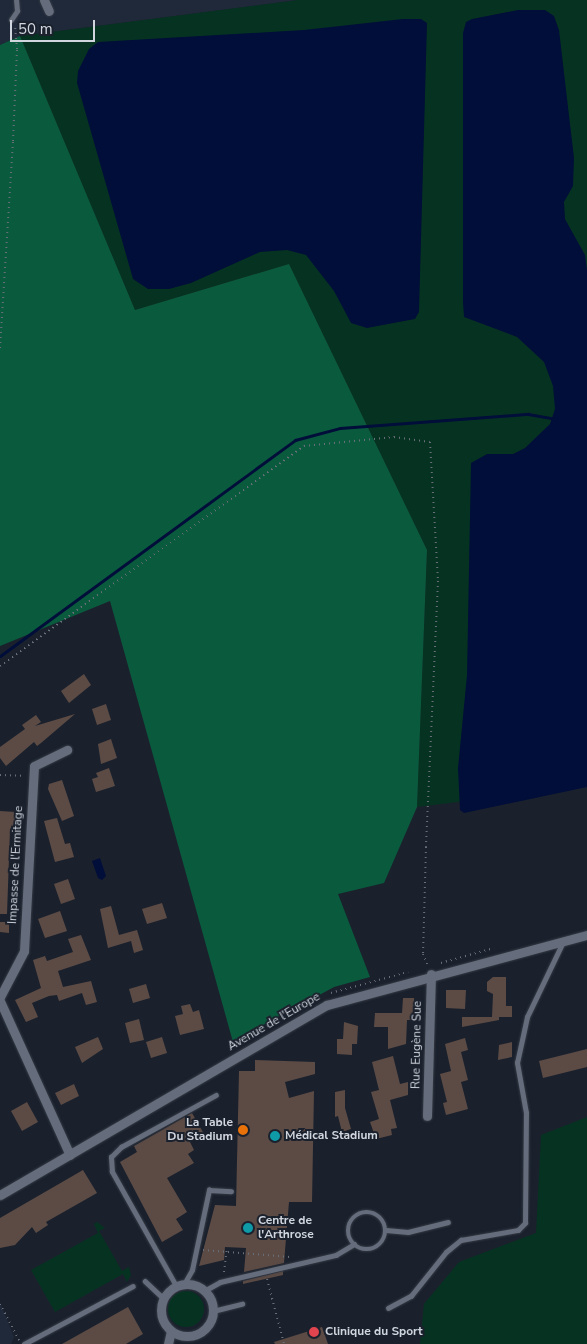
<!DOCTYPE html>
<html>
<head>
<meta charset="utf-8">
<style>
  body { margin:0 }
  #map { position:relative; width:587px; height:1344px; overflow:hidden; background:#1a212d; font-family:"Nunito Sans",sans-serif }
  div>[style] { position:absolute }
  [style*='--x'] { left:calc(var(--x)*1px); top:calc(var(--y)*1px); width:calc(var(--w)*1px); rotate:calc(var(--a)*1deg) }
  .built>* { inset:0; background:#1f293a }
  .green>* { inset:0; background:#063321 }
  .round { border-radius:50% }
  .forest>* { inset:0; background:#0a5b3d }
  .water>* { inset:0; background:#000e39 }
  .stream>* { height:3px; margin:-1.5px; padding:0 1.5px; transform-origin:1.5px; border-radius:1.5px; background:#000e39 }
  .building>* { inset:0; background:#5c4b45 }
  .path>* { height:2px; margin-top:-1px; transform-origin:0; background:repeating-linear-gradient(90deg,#696f79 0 1px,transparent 0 5px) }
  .roads { filter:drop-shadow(0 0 1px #363b45) drop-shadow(0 0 1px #363b45) }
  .lane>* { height:4.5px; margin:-2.25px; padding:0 2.25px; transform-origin:2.25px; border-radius:2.25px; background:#656d7c }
  .lane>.ring { margin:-2.25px; padding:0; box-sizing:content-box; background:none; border:4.5px solid #656d7c; border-radius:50% }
  .street>* { height:9px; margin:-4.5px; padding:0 4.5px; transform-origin:4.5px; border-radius:4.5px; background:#656d7c }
  .street>.ring { margin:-4.5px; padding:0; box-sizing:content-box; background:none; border:9px solid #656d7c; border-radius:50% }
  .dots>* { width:14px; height:14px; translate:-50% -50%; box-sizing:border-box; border:2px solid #1a212d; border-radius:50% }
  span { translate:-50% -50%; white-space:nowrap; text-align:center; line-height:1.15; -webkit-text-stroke:4px #1a212d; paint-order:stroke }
  .street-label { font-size:12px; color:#d1d6de }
  .poi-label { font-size:12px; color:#d1d6de; font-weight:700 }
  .right { translate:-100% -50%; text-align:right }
  .left { translate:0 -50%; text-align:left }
  .scale { position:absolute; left:10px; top:20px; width:85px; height:22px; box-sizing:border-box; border:2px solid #d1d6de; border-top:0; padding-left:6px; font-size:15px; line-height:18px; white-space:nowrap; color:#d1d6de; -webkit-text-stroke:4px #1a212d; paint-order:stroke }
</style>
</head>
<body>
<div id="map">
  <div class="built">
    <div style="clip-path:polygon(0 0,298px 0,20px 36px,0 45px)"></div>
    <div style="clip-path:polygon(0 1302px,14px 1337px,11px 1344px,0 1344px)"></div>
  </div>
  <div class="green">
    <div style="clip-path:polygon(298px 0,587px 0,587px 786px,417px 807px,427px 550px,289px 264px,135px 310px,20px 36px)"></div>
    <div style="clip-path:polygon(587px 1117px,587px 1344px,420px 1344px,424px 1304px,459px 1262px,536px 1233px,541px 1135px)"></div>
    <div style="clip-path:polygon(97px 1222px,105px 1228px,99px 1231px,122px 1271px,129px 1267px,131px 1275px,127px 1282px,123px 1274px,55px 1312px,31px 1270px,98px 1233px,94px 1224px)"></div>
    <div class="round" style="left:168px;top:1291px;width:36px;height:36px"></div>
  </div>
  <div class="forest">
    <div style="clip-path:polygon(20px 36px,135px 310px,289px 264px,427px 550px,417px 807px,384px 883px,338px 894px,370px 977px,334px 987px,233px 1042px,110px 601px,0 646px,0 45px)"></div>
  </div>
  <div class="water">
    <div style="clip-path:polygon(518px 10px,545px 10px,554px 16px,559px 30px,574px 158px,573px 186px,564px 202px,565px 219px,585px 255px,587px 270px,587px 787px,464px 813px,460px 810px,458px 768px,467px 675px,471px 463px,487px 454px,513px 454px,525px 448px,550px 424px,555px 409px,553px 386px,544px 362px,517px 337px,464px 317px,463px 302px,463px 33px,466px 22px,472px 19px)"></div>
    <div style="clip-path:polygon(403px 19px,421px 19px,427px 23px,419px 312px,415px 319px,367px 328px,351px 323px,334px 291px,306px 255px,287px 250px,260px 252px,191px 283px,169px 289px,148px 289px,133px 279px,77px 83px,78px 71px,89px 49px,98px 42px,304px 30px)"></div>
    <div style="clip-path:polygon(100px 858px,106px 876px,102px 880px,98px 878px,92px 861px)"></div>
  </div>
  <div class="stream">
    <div style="--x:0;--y:656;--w:366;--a:-36.2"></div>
    <div style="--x:295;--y:440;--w:47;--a:-14.9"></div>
    <div style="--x:340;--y:428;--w:189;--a:-4.3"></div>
    <div style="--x:528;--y:414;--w:28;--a:10"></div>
  </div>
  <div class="building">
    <div style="clip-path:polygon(84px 674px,91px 685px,69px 703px,61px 691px)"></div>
    <div style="clip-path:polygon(106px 704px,111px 720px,97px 725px,92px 709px)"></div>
    <div style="clip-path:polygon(75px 714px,41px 743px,37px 746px,34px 742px,6px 766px,0 758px,0 747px,25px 729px,22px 725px,36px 715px,41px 722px,35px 726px)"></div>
    <div style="clip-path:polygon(111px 739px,117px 758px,101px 764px,98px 744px)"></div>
    <div style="clip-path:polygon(109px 768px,115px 786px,96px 792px,92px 779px,98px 777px,96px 773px)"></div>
    <div style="clip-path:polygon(62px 780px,74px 816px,62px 821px,48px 789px,49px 784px)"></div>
    <div style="clip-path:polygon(0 811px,16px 812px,15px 831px,10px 830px,7px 914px,0 914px)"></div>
    <div style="clip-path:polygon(57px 818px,65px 844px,70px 843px,74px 857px,55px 862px,44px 821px)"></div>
    <div style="clip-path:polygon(68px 879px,75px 899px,61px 904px,54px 884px)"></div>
    <div style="clip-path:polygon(162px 903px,167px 918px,147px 924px,142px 909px)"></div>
    <div style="clip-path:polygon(111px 906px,119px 935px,137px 930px,143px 950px,134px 953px,131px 941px,108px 948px,100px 909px)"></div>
    <div style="clip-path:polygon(60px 911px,67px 931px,45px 938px,38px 919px)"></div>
    <div style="clip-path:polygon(0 922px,9px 922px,9px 933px,0 932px)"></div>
    <div style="clip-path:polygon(81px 935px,91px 960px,58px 971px,63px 987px,91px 981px,97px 1002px,86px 1005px,82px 993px,59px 1001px,57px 995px,49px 996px,32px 1003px,38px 1017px,26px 1022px,15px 1000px,41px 988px,33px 960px,45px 956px,47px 961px,73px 952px,68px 939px)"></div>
    <div style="clip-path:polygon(493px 977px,506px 977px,506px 1006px,512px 1006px,512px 1017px,499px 1017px,499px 1020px,462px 1027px,462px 1017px,492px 1017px,493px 994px,487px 991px,487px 982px)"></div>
    <div style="clip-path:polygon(146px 984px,150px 998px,133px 1003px,129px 989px)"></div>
    <div style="clip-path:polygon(446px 990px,466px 990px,465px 1009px,446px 1008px)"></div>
    <div style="clip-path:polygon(403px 998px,414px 998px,414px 1020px,407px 1020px,406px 1044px,388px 1049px,388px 1027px,374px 1027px,375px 1013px,402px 1013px)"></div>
    <div style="clip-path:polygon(190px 1004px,193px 1012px,199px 1010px,204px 1029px,180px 1035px,175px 1016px,183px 1014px,181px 1006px)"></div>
    <div style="clip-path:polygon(139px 1019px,144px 1040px,130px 1043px,125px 1023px)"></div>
    <div style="clip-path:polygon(344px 1022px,358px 1026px,357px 1044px,352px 1044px,352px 1055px,337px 1054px,337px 1039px,343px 1039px)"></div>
    <div style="clip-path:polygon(98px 1037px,103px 1049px,82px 1063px,75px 1047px)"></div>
    <div style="clip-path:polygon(162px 1037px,167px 1053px,151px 1058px,146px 1042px)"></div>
    <div style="clip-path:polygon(465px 1038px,468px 1050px,461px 1052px,468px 1080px,461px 1082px,468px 1109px,446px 1115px,443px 1103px,447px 1102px,440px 1074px,451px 1071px,445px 1044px)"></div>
    <div style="clip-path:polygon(512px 1042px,512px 1057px,498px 1060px,499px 1045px)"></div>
    <div style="clip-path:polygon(587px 1049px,587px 1067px,543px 1078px,539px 1061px)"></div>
    <div style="clip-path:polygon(393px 1056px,400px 1084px,408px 1082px,408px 1095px,390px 1100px,397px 1128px,391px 1129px,392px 1135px,376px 1139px,370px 1122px,379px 1119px,371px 1092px,379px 1090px,372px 1062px)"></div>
    <div style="clip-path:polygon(255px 1060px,315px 1062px,315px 1074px,285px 1082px,289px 1098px,314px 1091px,312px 1202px,289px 1202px,284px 1263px,244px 1272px,246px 1248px,225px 1247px,224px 1260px,199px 1266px,215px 1205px,236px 1206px,239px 1071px,255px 1071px)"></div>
    <div style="clip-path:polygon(74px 1084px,79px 1096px,61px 1105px,55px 1093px)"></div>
    <div style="clip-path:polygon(345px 1090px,345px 1108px,351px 1129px,342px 1132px,338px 1116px,335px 1117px,335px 1092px)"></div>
    <div style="clip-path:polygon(27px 1102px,38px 1122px,22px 1131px,11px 1111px)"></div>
    <div style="clip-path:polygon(192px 1113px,204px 1134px,190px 1142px,194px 1150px,188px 1154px,194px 1163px,167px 1178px,187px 1212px,176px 1219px,183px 1230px,162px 1242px,120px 1162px,137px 1152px,134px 1146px)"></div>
    <div style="clip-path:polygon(83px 1170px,97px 1193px,46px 1222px,48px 1225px,36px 1233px,32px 1227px,15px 1245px,0 1248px,0 1218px)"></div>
    <div style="clip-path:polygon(283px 1271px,283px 1275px,243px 1284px,243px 1281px)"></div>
    <div style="clip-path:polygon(128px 1307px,143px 1334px,126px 1344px,62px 1344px)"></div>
    <div style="clip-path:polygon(322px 1327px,328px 1344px,275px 1344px,274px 1342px)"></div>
  </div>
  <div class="path">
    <div style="--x:0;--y:348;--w:207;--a:-86.4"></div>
    <div style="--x:13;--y:141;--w:92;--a:-87.5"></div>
    <div style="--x:17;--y:49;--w:23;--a:-95"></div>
    <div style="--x:0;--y:666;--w:375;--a:-35.9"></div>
    <div style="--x:304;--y:446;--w:90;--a:-5.7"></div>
    <div style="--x:394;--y:437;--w:36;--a:8"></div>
    <div style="--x:430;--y:442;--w:139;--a:86.7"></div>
    <div style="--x:438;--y:581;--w:266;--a:92.6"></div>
    <div style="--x:426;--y:847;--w:107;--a:91.6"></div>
    <div style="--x:423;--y:954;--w:11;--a:68"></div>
    <div style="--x:0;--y:775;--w:23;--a:2"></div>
    <div style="--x:441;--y:963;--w:55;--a:-15.8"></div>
    <div style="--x:331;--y:993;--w:80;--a:-15.3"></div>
    <div style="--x:203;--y:1250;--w:87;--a:4.6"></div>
    <div style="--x:224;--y:1272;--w:25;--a:-83"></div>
    <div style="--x:267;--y:1279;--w:67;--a:75.3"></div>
    <div style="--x:0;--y:1304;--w:41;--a:62.2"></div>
  </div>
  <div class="roads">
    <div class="lane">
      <div style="--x:11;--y:20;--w:11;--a:-56"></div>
      <div style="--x:17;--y:11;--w:11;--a:-95"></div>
      <div class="ring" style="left:348px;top:1212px;width:33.5px;height:33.5px"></div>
      <div style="--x:386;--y:1230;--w:22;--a:5"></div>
      <div style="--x:408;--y:1232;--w:41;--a:-14"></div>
      <div style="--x:145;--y:1281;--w:25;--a:43"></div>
      <div style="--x:184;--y:1284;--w:16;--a:-60"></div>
      <div style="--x:192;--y:1270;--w:82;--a:-78"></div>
      <div style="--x:209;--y:1190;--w:22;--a:3"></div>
      <div style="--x:176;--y:1286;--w:131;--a:-119.3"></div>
      <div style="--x:112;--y:1172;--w:15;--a:-94"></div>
      <div style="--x:111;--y:1157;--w:14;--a:-45"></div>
      <div style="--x:121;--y:1147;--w:108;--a:-28.7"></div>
      <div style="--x:204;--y:1291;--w:18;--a:-29"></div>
      <div style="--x:220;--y:1282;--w:119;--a:-13.1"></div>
      <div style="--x:336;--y:1255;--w:21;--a:-31"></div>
      <div style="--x:388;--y:1308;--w:26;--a:-28"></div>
      <div style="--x:411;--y:1296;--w:56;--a:-51.5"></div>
      <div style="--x:446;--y:1252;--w:19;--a:-39"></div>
      <div style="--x:461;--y:1240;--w:58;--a:-10"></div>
      <div style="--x:518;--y:1230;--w:10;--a:-45"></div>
      <div style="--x:525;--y:1223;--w:110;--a:-89.5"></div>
      <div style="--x:526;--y:1113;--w:51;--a:-100.2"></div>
      <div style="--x:517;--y:1063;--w:47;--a:-77.7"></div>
      <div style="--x:527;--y:1017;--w:83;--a:-64.4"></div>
      <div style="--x:213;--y:1311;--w:30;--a:-14"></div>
      <div style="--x:24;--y:1344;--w:123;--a:-28"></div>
    </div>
    <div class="street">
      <div style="--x:44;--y:0;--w:12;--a:66"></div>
      <div style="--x:0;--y:997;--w:52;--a:-62.4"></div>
      <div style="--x:24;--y:951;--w:185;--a:-86.9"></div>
      <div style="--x:34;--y:766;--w:37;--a:-26"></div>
      <div style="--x:0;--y:1001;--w:169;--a:65.6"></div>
      <div style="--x:427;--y:1116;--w:142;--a:-88.4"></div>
      <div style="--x:0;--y:1195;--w:378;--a:-30.2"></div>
      <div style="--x:327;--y:1005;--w:269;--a:-15.1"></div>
      <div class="ring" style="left:161px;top:1284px;width:43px;height:43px"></div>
      <div style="--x:168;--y:1344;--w:13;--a:-77"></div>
    </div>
  </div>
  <div class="dots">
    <div style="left:243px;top:1130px;background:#e8710a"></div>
    <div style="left:275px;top:1136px;background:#0f9aa8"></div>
    <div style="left:248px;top:1228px;background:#0f9aa8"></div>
    <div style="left:314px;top:1332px;background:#e0444e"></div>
  </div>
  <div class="street-label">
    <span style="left:16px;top:865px;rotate:-87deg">Impasse de l'Ermitage</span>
    <span style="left:274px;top:1022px;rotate:-30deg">Avenue de l'Europe</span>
    <span style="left:417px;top:1045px;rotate:-89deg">Rue Eugène Sue</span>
  </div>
  <div class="poi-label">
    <span class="right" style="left:233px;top:1130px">La Table<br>Du Stadium</span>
    <span class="left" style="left:285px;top:1136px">Médical Stadium</span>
    <span class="left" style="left:258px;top:1228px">Centre de<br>l'Arthrose</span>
    <span class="left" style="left:325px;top:1332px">Clinique du Sport</span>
  </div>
  <div class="scale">50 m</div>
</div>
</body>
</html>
